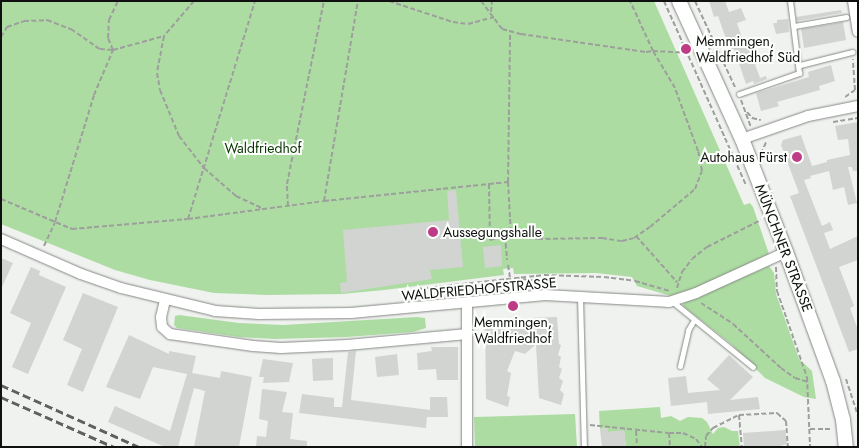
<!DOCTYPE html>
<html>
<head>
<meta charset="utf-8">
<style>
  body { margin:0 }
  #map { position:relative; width:859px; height:448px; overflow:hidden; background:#eff2ee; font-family:Jost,sans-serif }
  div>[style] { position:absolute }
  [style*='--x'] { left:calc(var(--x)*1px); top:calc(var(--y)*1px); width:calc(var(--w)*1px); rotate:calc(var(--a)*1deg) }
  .green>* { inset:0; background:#acdca1 }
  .building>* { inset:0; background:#d1d4d0 }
  .path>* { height:2px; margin-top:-1px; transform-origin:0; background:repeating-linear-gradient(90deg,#9d9f9d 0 5px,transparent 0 7.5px) }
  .roads { filter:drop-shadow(0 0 1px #858884) drop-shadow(0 0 1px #858884) }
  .lane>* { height:5px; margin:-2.5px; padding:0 2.5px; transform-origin:2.5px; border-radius:2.5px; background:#fff }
  .street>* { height:10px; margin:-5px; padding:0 5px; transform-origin:5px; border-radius:5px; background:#fff }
  .secondary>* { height:14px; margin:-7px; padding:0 7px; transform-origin:7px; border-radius:7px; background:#fff }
  .rail>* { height:3px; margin-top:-1.5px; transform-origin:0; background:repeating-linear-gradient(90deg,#5e605e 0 8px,transparent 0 12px) }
  .dots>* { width:14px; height:14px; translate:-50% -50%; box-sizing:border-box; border:2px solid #fdfffc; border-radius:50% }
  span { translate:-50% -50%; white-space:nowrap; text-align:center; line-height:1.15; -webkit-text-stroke:4px #fdfffc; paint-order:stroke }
  .poi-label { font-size:14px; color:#0f100f }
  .left { translate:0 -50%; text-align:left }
  .right { translate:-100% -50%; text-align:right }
  .park-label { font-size:14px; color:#073300 }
  .street-label { font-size:14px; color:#0f100f }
  .frame { position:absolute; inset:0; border:2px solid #0f100f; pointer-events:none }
</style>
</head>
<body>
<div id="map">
  <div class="green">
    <div style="clip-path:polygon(1px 1px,654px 1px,744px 205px,750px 203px,753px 207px,769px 254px,703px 285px,671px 296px,637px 286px,632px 277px,596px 273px,514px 274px,513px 268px,503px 269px,504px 275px,384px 290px,342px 294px,267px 295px,214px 293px,150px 280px,115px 270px,1px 224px)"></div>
    <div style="clip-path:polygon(769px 266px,774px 273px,776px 294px,799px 359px,812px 371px,816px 399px,804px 397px,765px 378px,730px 343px,683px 306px,684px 303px)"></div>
    <div style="clip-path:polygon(179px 315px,239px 323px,283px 325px,417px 317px,425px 318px,426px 328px,413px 332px,346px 337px,275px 339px,239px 337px,177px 328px,174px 325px,175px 316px)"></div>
    <div style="clip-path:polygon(660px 407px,661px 418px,671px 416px,680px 421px,688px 417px,702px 418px,707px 422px,713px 434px,718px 428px,724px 427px,732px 431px,738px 431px,740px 447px,626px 447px,624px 431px,608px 432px,608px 428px,600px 429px,599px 411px)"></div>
    <div style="clip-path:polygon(575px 414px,577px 447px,475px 447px,474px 417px)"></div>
  </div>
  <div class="building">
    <div style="clip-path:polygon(709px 1px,725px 1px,729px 12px,741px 8px,746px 20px,737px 23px,744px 44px,750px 50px,760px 78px,766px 76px,767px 79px,754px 84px,753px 81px,746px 84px,734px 49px,730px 50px,718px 16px,714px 17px)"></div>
    <div style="clip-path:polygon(841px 10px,842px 13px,797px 21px,796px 17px)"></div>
    <div style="clip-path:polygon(788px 19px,789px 32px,776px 34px,773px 23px,777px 23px,777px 20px)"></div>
    <div style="clip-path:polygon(843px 22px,846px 40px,804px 48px,801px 29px)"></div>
    <div style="clip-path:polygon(831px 65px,835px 81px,819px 86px,820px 90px,777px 102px,779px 106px,761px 111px,756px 93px,809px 77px,808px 72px)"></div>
    <div style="clip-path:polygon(858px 122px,858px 171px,853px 171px,852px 167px,848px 167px,857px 203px,848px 205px,844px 187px,833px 190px,829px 171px,810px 176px,811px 178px,804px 180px,822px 226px,830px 222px,833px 230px,824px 233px,830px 249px,858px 236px,858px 260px,839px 267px,854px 306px,850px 308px,858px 330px,858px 349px,849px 352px,790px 196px,799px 193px,781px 145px,783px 140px,801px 135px,812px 166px,827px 162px,827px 160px,850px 155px,848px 139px,838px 140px,835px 126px)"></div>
    <div style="clip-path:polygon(456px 190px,463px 267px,430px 270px,432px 279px,341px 293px,340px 283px,347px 282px,343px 230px,449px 220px,447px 191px)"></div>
    <div style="clip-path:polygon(501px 245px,502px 266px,485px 268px,483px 247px)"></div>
    <div style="clip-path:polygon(1px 258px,13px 263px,1px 289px)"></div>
    <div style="clip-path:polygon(31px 267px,40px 271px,39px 275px,66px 287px,28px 374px,12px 367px,31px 323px,10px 313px)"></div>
    <div style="clip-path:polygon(83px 293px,118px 307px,83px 392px,67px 385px,82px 349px,63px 340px)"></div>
    <div style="clip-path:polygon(557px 317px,559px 344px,561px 345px,558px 355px,561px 357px,559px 367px,562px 369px,559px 378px,563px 381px,560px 390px,564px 394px,561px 405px,539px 398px,536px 344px,525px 354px,515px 351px,507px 371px,511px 373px,507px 396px,510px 397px,508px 407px,486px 399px,485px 321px,512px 319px,513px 325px,530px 324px,530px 318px)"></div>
    <div style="clip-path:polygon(129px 335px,169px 354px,169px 351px,196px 356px,192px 373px,220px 378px,221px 371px,252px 377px,239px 447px,194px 447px,205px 391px,194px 388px,178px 447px,165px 447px,108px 422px,115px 406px,170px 431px,187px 374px,153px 367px,140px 399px,106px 387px)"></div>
    <div style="clip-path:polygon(431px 347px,458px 347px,458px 380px,437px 380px,436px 369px,418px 370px,417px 353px,432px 351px)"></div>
    <div style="clip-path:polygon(356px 351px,351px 400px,430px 410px,430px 397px,447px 397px,448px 417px,427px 417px,426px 428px,299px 413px,302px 394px,334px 398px,334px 407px,342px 407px,348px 352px)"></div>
    <div style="clip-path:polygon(397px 354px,399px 375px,377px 377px,375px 357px)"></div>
    <div style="clip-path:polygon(729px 355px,753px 377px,730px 400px,758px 397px,760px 409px,708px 414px,707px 402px,671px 406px,668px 378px,686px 376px,688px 393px,720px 390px,707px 379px)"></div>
    <div style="clip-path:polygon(333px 358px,333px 380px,313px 381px,312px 359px)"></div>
    <div style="clip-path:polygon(263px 359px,293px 363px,289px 382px,263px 383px,264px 377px,259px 377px)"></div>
    <div style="clip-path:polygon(262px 389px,287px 392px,282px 412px,293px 413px,290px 439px,307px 441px,307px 447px,256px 447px,257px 436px,266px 437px,268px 421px,259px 419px)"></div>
    <div style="clip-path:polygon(608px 428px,608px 432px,624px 430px,626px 447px,602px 447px,600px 429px)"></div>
    <div style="clip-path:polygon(785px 430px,787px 444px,776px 447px,744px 447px,743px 433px)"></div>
  </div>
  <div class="path">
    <div style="--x:194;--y:1;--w:46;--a:130.6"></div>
    <div style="--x:164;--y:36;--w:38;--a:101"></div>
    <div style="--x:157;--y:73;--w:17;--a:80"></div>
    <div style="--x:160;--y:90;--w:50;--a:67.6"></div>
    <div style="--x:179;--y:136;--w:41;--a:52"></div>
    <div style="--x:204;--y:168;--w:43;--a:41.2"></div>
    <div style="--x:236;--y:196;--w:31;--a:25"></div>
    <div style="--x:389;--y:1;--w:67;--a:18.2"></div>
    <div style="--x:453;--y:22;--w:15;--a:8"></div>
    <div style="--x:468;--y:24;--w:27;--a:-15"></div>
    <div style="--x:481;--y:1;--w:35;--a:53"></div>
    <div style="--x:502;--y:29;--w:20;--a:15"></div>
    <div style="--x:521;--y:34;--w:126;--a:8.2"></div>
    <div style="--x:646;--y:52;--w:7;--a:-8"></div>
    <div style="--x:653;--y:51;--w:55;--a:-114.7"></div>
    <div style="--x:664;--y:1;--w:201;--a:66"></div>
    <div style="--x:695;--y:1;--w:95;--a:65.1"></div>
    <div style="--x:491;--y:12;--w:11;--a:-85"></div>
    <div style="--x:1;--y:37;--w:12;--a:-59"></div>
    <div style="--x:7;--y:27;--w:18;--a:-19"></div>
    <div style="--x:24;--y:21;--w:23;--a:-2"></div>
    <div style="--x:47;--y:20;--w:26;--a:21"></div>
    <div style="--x:71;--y:29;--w:35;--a:35"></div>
    <div style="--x:100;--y:49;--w:13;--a:4"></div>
    <div style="--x:113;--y:50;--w:53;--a:-15.4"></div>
    <div style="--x:845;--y:97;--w:12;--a:-35"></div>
    <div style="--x:855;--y:90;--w:31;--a:-94"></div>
    <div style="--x:741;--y:100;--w:29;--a:70"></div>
    <div style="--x:747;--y:112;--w:8;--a:50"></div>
    <div style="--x:752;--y:118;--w:9;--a:13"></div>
    <div style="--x:833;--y:122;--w:25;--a:-9"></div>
    <div style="--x:761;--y:154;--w:13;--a:-67"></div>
    <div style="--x:508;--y:182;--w:54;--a:86.8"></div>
    <div style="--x:489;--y:184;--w:19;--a:-6"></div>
    <div style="--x:508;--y:182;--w:151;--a:-89.2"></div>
    <div style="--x:1;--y:199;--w:77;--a:22.9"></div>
    <div style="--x:72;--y:229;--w:116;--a:-4.9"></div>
    <div style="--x:188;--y:219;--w:137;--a:-7.5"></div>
    <div style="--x:324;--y:201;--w:166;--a:-5.9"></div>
    <div style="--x:489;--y:184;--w:56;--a:89"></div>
    <div style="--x:490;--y:240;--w:16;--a:-15"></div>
    <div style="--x:505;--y:236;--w:24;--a:85"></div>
    <div style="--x:324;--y:201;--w:203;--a:-80.4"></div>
    <div style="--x:288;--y:206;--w:22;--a:-93"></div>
    <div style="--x:287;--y:184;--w:187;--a:-78.6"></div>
    <div style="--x:188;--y:219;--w:228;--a:-72.9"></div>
    <div style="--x:505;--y:236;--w:33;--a:5"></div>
    <div style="--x:538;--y:239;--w:64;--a:-0.9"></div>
    <div style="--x:602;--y:238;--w:20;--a:9"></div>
    <div style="--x:622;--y:241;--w:12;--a:-14"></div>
    <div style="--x:634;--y:238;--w:19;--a:-35"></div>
    <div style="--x:650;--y:227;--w:59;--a:-40.2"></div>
    <div style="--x:695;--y:189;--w:19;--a:-69"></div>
    <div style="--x:702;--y:171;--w:20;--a:-101"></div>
    <div style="--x:698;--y:151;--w:67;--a:-110.1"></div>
    <div style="--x:675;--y:88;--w:43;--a:-120.7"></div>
    <div style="--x:653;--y:51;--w:35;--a:3"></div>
    <div style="--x:636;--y:236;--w:62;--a:48.3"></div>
    <div style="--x:44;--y:246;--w:26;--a:-65"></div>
    <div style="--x:55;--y:222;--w:133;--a:-72.9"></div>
    <div style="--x:94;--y:95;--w:49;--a:-67.1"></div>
    <div style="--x:113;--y:50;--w:13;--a:-113"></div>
    <div style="--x:108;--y:38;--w:18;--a:-87"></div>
    <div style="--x:109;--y:20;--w:21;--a:-65"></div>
    <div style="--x:508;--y:265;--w:13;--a:81"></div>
    <div style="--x:776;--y:267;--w:24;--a:88"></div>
    <div style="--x:777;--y:291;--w:91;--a:70.8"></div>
    <div style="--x:807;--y:377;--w:70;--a:87.5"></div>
    <div style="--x:515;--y:278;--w:29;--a:8"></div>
    <div style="--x:677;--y:288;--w:17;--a:-73"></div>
    <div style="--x:682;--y:272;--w:16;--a:-52"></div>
    <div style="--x:692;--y:259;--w:19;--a:-39"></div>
    <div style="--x:707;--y:247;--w:60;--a:-26.6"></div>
    <div style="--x:408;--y:297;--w:12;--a:-42"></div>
    <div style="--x:417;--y:289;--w:128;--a:-6.3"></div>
    <div style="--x:544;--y:275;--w:60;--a:1.9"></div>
    <div style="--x:604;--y:277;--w:31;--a:7"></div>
    <div style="--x:635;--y:281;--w:36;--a:16"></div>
    <div style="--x:701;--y:303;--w:38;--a:33"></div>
    <div style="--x:733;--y:324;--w:65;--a:42.5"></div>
    <div style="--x:781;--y:368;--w:17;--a:36"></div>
    <div style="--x:795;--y:378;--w:14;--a:17"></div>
    <div style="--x:846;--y:379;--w:40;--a:72"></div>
    <div style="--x:739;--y:415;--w:38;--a:-3"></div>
    <div style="--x:777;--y:413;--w:12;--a:42"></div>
    <div style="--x:786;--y:421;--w:26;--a:86"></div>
    <div style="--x:590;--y:425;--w:79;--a:5.8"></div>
    <div style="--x:669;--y:433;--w:14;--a:86"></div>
    <div style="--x:810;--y:429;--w:23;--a:0"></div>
    <div style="--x:636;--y:431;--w:16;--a:86"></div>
    <div style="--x:669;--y:433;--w:14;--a:0"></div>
    <div style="--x:683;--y:433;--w:14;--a:25"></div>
    <div style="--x:696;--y:439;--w:10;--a:53"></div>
    <div style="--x:705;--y:447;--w:11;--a:-85"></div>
    <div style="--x:706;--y:436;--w:11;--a:-49"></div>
    <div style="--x:713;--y:428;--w:29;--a:-27"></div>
    <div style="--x:739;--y:415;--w:32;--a:85"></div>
  </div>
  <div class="roads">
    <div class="lane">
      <div style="--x:794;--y:26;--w:53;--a:-9.8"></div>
      <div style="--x:800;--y:65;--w:54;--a:-14"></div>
      <div style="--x:739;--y:94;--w:64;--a:-19.3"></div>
      <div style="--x:799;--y:73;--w:73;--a:-97.1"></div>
      <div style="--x:580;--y:297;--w:150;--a:88.5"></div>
      <div style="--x:673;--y:302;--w:103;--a:39.1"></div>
      <div style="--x:680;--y:366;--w:37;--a:-77"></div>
      <div style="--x:688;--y:330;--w:12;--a:-59"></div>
    </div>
    <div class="street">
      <div style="--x:853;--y:1;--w:31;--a:81"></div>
      <div style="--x:742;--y:139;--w:70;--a:-19.2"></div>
      <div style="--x:808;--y:116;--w:51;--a:-11.3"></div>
      <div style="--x:1;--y:239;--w:87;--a:23.6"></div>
      <div style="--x:81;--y:274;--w:42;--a:19.3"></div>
      <div style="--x:121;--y:288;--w:97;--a:13.7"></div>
      <div style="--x:215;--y:311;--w:44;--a:3.9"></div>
      <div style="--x:259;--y:314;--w:92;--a:-0.6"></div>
      <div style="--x:351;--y:313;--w:195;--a:-5.3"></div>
      <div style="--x:545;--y:295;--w:124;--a:3.2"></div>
      <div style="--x:669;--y:302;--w:28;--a:-18"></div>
      <div style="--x:696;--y:293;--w:99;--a:-24.5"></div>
      <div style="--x:165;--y:300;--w:17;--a:103"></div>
      <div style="--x:161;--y:317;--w:10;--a:84"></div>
      <div style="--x:162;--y:327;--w:11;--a:41"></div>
      <div style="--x:170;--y:334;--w:84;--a:8.2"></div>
      <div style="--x:253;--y:346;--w:28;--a:4"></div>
      <div style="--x:281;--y:348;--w:66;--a:-2.6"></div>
      <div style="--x:347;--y:345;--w:121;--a:-5.2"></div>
      <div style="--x:467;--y:303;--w:144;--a:90"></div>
    </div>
    <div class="secondary">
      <div style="--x:679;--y:1;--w:152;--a:65.5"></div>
      <div style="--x:742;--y:139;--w:121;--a:68.7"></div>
      <div style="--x:786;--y:252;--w:137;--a:70"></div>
      <div style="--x:833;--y:381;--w:40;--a:75.6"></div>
      <div style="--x:843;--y:420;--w:27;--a:84"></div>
    </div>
  </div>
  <div class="rail">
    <div style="--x:1;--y:385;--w:151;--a:24.2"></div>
    <div style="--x:1;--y:397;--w:124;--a:23.9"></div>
  </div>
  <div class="dots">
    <div style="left:686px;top:49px;background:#be3c85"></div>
    <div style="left:797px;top:157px;background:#be3c85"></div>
    <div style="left:433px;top:232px;background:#be3c85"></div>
    <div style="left:513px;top:306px;background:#be3c85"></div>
  </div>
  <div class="poi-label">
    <span class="left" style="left:696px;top:49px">Memmingen,<br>Waldfriedhof Süd</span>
    <span class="right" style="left:787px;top:157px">Autohaus Fürst</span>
    <span class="left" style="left:443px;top:232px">Aussegungshalle</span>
    <span style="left:513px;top:330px">Memmingen,<br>Waldfriedhof</span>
  </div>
  <div class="park-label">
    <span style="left:263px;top:148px">Waldfriedhof</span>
  </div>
  <div class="street-label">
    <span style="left:784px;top:248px;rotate:69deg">MÜNCHNER STRASSE</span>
    <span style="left:479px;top:289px;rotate:-5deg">WALDFRIEDHOFSTRASSE</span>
  </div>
  <div class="frame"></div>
</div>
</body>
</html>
